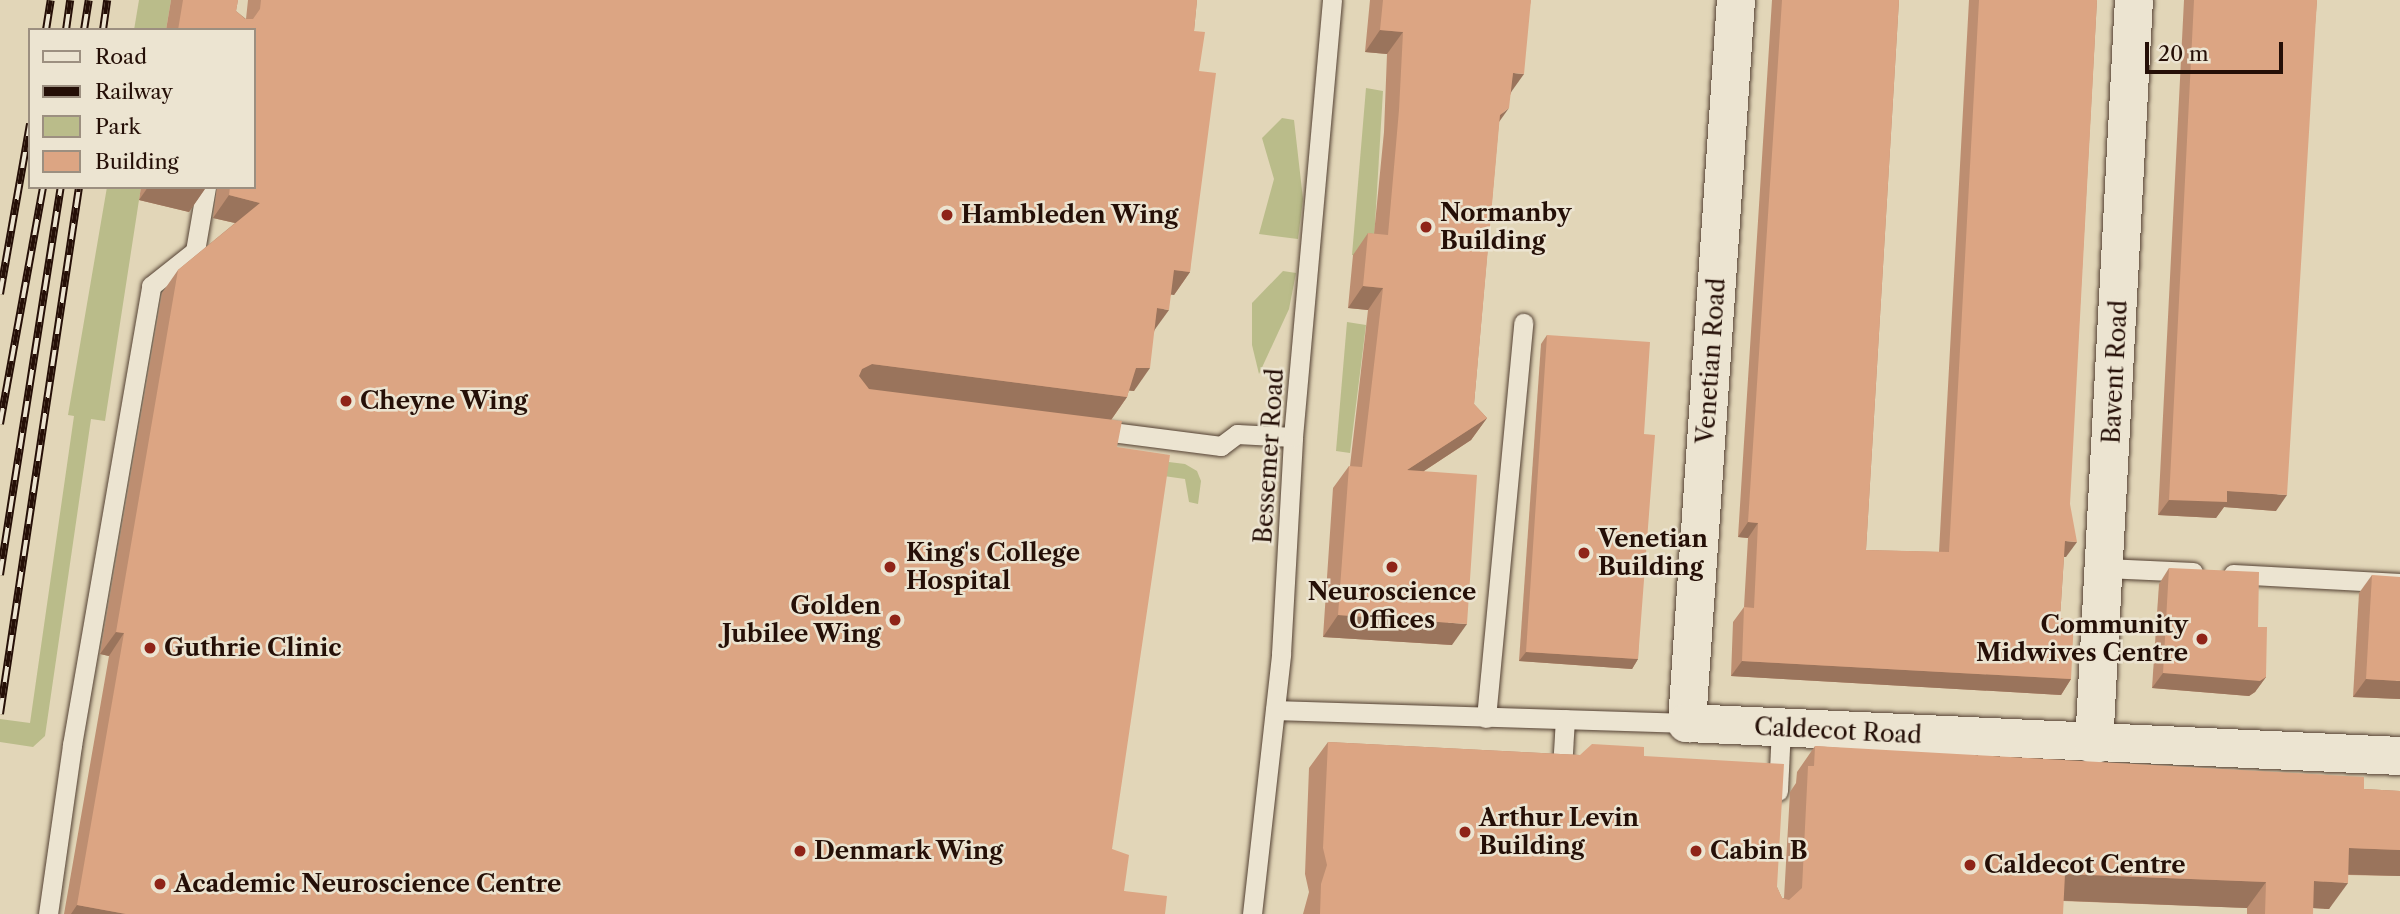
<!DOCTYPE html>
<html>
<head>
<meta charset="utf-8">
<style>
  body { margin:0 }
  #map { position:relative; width:2400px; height:914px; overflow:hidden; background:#e2d6b8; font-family:"Libre Caslon Text",serif }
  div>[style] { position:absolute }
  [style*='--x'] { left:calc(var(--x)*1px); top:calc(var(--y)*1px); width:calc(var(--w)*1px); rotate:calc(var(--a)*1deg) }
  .green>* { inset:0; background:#babc8a }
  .roads { filter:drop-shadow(0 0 2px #544133) drop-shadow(0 0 2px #544133) }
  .service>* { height:19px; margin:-9.5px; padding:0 9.5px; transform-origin:9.5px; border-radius:9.5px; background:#ece4d1 }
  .minor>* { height:38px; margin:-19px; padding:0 19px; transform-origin:19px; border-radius:19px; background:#ece4d1 }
  .rail>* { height:8px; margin-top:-4px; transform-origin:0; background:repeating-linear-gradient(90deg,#ece4d1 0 16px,#250f07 0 32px); box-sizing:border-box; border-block:2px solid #250f07 }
  .wall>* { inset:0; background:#bd8e71 }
  .shaded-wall>* { inset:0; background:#9a745c }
  .building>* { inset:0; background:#dca583 }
  .dots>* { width:19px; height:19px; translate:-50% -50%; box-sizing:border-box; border:4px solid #ece4d1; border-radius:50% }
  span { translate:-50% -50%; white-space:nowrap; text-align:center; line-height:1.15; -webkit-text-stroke:5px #ece4d1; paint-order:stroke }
  .poi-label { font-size:24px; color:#250f07; font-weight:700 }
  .left { translate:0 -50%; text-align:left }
  .right { translate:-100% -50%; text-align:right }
  .street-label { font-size:24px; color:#250f07 }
  .legend { position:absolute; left:28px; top:28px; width:228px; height:161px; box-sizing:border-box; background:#ece4d1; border:2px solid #9c8f80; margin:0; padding:9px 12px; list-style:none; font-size:21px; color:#250f07 }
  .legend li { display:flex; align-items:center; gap:14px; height:35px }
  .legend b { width:35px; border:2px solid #9c8f80 }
  .scale { position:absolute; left:2145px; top:42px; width:138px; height:32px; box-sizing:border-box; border:4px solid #250f07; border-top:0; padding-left:9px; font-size:21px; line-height:24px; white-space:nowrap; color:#250f07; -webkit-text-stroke:5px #ece4d1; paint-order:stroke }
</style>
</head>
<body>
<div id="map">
  <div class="green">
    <div style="clip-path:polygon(139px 0,171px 0,166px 30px,134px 30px)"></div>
    <div style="clip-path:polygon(1366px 88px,1383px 91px,1373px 257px,1352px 255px)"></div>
    <div style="clip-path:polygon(1282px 118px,1294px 120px,1303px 199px,1298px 239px,1259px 234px,1274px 179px,1262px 138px)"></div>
    <div style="clip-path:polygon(107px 187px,141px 187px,105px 421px,91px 419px,45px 736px,33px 747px,0 742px,0 719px,30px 723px,74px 416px,68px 415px)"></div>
    <div style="clip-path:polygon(1283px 271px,1296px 273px,1289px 309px,1259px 374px,1252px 345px,1252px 303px)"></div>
    <div style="clip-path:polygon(1347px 322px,1366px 325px,1350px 453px,1336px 451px)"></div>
    <div style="clip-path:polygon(998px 441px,1185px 464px,1197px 471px,1201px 481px,1198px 504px,1189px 502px,1185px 479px,965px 448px)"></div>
  </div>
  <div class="roads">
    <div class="service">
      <div style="--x:1096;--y:430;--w:126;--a:7.3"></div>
      <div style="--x:1221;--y:446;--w:20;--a:-37"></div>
      <div style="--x:1237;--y:434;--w:56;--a:3.1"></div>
      <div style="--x:2105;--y:568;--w:88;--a:2.6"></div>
      <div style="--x:2233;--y:574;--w:167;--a:3.1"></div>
      <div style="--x:1275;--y:710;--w:412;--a:1.8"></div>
      <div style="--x:1486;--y:718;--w:397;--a:-84.6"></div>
      <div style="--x:1562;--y:769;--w:50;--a:-86.6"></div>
      <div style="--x:1778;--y:791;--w:63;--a:-87.3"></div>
      <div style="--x:48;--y:914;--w:171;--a:-81.9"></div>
      <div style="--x:72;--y:745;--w:466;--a:-80.2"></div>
      <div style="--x:151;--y:286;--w:56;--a:-38.5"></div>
      <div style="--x:195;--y:251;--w:65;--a:-80.2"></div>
      <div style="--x:1252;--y:914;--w:262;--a:-83.6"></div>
      <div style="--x:1281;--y:654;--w:217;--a:-86.8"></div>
      <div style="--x:1293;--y:437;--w:439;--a:-84.9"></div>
    </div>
    <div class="minor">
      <div style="--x:1736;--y:0;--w:725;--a:93.88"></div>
      <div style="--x:1687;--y:723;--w:714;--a:2.65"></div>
      <div style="--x:2094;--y:745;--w:746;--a:-86.93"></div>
    </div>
  </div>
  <div class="rail">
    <div style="--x:46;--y:30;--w:30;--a:-81"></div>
    <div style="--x:66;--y:30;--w:30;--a:-82"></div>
    <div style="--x:84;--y:30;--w:30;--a:-81"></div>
    <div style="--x:103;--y:30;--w:30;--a:-82"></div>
    <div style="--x:0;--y:294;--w:173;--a:-80"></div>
    <div style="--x:0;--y:424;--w:241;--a:-79.7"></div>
    <div style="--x:0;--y:575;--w:393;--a:-81.1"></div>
    <div style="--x:0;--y:714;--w:533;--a:-81.47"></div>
  </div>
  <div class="wall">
    <div style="clip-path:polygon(171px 0,238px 0,236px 11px,246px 19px,248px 0,1197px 0,1194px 31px,1199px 71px,1190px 272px,1174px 295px,1171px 294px,1155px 329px,1134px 391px,1129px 390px,1127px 397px,1111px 420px,1117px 447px,1112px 849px,1124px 891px,1165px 914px,64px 914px,109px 656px,100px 654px,162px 293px,178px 270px,235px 223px,213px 218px,217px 187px,254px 187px,254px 30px,166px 30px)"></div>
    <div style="clip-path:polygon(1370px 0,1531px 0,1511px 93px,1499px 121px,1474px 404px,1487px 418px,1471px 440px,1424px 471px,1452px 645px,1323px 637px,1333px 488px,1349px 466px,1350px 466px,1368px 310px,1348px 308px,1353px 255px,1368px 233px,1374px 234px,1384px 132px,1387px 54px,1365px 52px)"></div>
    <div style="clip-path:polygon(1772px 0,1899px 0,1866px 550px,1939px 552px,1969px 0,2097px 0,2066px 557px,2064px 557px,2060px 618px,2071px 679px,2061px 695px,1731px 676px,1733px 622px,1744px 607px,1748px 538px,1738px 537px)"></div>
    <div style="clip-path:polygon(2184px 0,2317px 0,2276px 511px,2224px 507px,2216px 518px,2158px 515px)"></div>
    <div style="clip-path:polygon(141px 187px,206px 187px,189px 212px,139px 200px)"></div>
    <div style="clip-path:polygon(1547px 335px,1644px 434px,1638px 659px,1632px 669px,1519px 661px,1541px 344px)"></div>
    <div style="clip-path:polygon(2169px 568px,2258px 627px,2266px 677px,2255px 692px,2249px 696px,2152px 688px,2159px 584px)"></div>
    <div style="clip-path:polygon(2372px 575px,2400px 699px,2353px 697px,2359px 593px)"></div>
    <div style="clip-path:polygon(1328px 742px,1580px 755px,1644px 756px,1777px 887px,1782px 898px,1784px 898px,1790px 792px,1796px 783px,1797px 772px,1815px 746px,2364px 789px,2400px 791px,2400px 876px,2348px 875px,2329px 909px,2313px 908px,2313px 914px,2247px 914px,2247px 908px,2063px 901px,2063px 914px,1303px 914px,1309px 892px,1305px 874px,1309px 768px)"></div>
  </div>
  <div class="shaded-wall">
    <div style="clip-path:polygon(1380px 30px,1403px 32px,1387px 54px,1365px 52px)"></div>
    <div style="clip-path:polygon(1513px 73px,1524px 74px,1509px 95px)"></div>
    <div style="clip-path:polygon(1509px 108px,1494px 129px,1500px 115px)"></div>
    <div style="clip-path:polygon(148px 187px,197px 187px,205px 189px,189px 212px,139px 200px)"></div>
    <div style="clip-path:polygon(229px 195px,260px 203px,244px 225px,213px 218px)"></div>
    <div style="clip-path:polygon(1174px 270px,1190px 272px,1174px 295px,1158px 293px)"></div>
    <div style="clip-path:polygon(1363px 286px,1383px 288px,1368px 310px,1348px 308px)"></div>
    <div style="clip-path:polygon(1157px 308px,1169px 310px,1153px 332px)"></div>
    <div style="clip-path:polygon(872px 364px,1127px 397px,1111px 420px,846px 391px,862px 369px)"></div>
    <div style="clip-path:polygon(1136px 368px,1150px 368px,1134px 391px,1121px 390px)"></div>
    <div style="clip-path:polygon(1487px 418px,1471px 440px,1392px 492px,1407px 470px)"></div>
    <div style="clip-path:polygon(2227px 491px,2287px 495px,2276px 511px,2224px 507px,2216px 518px,2158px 515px,2169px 500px)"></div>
    <div style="clip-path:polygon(1748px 522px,1758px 523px,1748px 538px,1738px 537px)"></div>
    <div style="clip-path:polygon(2065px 541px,2077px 542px,2066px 557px,2054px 556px)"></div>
    <div style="clip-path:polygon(1338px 615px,1467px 624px,1452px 645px,1323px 637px)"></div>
    <div style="clip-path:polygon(116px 632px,124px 633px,109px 656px,100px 654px)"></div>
    <div style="clip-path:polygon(1526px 652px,1638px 659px,1632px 669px,1519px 661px)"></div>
    <div style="clip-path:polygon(1742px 661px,2071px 679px,2061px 695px,1731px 676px)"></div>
    <div style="clip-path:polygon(2163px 673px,2266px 677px,2255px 692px,2249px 696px,2152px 688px)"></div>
    <div style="clip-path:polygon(2366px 679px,2400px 681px,2400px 699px,2353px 697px)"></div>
    <div style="clip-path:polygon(2349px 848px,2400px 850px,2400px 876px,2331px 874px)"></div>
    <div style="clip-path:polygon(2065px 874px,2266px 882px,2247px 908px,2047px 900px)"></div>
    <div style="clip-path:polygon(2314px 881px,2348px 883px,2329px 909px,2295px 907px)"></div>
    <div style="clip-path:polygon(77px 905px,126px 914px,71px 914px)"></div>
  </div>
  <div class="building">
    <div style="clip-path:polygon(183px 0,238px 0,236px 11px,245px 19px,253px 19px,260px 9px,261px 0,1197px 0,1194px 31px,1205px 32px,1199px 71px,1216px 73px,1190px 272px,1174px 270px,1169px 310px,1157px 308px,1150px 368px,1136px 368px,1127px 397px,872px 364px,862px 369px,859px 376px,869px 389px,1122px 421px,1117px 447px,1170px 455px,1112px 849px,1129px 855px,1124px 891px,1167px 896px,1165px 914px,126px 914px,77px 905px,124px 633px,116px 632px,178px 270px,260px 203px,229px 195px,230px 187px,254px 187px,254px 30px,178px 30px)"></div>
    <div style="clip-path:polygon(1383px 0,1531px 0,1524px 74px,1513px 73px,1509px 108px,1500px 115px,1474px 404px,1487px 418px,1407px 470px,1477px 475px,1467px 624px,1338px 615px,1349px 466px,1362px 467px,1383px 288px,1363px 286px,1368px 233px,1388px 235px,1399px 110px,1403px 32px,1380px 30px)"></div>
    <div style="clip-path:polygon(1782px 0,1899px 0,1866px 550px,1949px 552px,1979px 0,2097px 0,2070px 504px,2077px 542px,2065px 541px,2060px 618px,2074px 619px,2071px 679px,1742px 661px,1744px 607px,1754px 608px,1758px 523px,1748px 522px)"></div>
    <div style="clip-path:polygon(2194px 0,2317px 0,2287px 495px,2227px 491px,2227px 502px,2169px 500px)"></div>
    <div style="clip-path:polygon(1547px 335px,1650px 342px,1644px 434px,1655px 435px,1638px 659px,1526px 652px)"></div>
    <div style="clip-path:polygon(2169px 568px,2259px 572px,2258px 627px,2267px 627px,2266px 677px,2260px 681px,2163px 673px)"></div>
    <div style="clip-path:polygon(2372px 575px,2400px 577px,2400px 681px,2366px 679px)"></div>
    <div style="clip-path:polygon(1328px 742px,1580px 755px,1592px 744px,1644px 747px,1644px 756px,1784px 764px,1777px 887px,1782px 898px,1789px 900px,1802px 888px,1808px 766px,1814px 766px,1815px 746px,2364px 777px,2364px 789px,2400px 791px,2400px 850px,2349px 848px,2348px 883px,2314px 881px,2313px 914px,2265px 914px,2266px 882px,2065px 874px,2063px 914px,1320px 914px,1321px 884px,1327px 865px,1323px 848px)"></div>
  </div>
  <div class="dots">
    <div style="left:947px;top:215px;background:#8f2418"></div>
    <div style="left:1426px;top:227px;background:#8f2418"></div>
    <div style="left:346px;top:401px;background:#8f2418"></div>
    <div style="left:1584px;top:553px;background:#8f2418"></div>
    <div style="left:890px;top:567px;background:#8f2418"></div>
    <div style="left:1392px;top:567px;background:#8f2418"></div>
    <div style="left:895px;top:620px;background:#8f2418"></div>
    <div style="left:2202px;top:639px;background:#8f2418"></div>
    <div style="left:150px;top:648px;background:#8f2418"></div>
    <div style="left:1465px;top:832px;background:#8f2418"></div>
    <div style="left:800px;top:851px;background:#8f2418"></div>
    <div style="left:1696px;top:851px;background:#8f2418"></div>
    <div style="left:1970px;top:865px;background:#8f2418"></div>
    <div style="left:160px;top:884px;background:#8f2418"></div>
  </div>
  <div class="poi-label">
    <span class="left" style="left:1440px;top:227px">Normanby<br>Building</span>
    <span class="left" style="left:961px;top:215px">Hambleden Wing</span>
    <span class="left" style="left:360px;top:401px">Cheyne Wing</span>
    <span class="left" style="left:1598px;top:553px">Venetian<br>Building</span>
    <span class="left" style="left:906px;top:567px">King's College<br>Hospital</span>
    <span style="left:1392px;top:606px">Neuroscience<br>Offices</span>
    <span class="right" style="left:881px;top:620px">Golden<br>Jubilee Wing</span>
    <span class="right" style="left:2188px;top:639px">Community<br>Midwives Centre</span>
    <span class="left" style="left:164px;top:648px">Guthrie Clinic</span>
    <span class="left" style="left:1479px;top:832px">Arthur Levin<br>Building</span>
    <span class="left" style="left:814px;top:851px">Denmark Wing</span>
    <span class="left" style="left:1710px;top:851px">Cabin B</span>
    <span class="left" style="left:1984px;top:865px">Caldecot Centre</span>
    <span class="left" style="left:174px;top:884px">Academic Neuroscience Centre</span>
  </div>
  <div class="street-label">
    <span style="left:1711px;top:361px;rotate:-86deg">Venetian Road</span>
    <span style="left:2115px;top:372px;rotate:-87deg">Bavent Road</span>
    <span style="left:1269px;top:456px;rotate:-86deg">Bessemer Road</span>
    <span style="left:1838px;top:731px;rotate:3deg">Caldecot Road</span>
  </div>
  <ul class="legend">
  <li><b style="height:9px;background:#ece4d1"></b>Road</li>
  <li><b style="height:9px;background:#250f07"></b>Railway</li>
  <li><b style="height:19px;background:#babc8a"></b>Park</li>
  <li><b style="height:19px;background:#dca583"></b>Building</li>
  </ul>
  <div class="scale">20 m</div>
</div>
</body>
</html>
